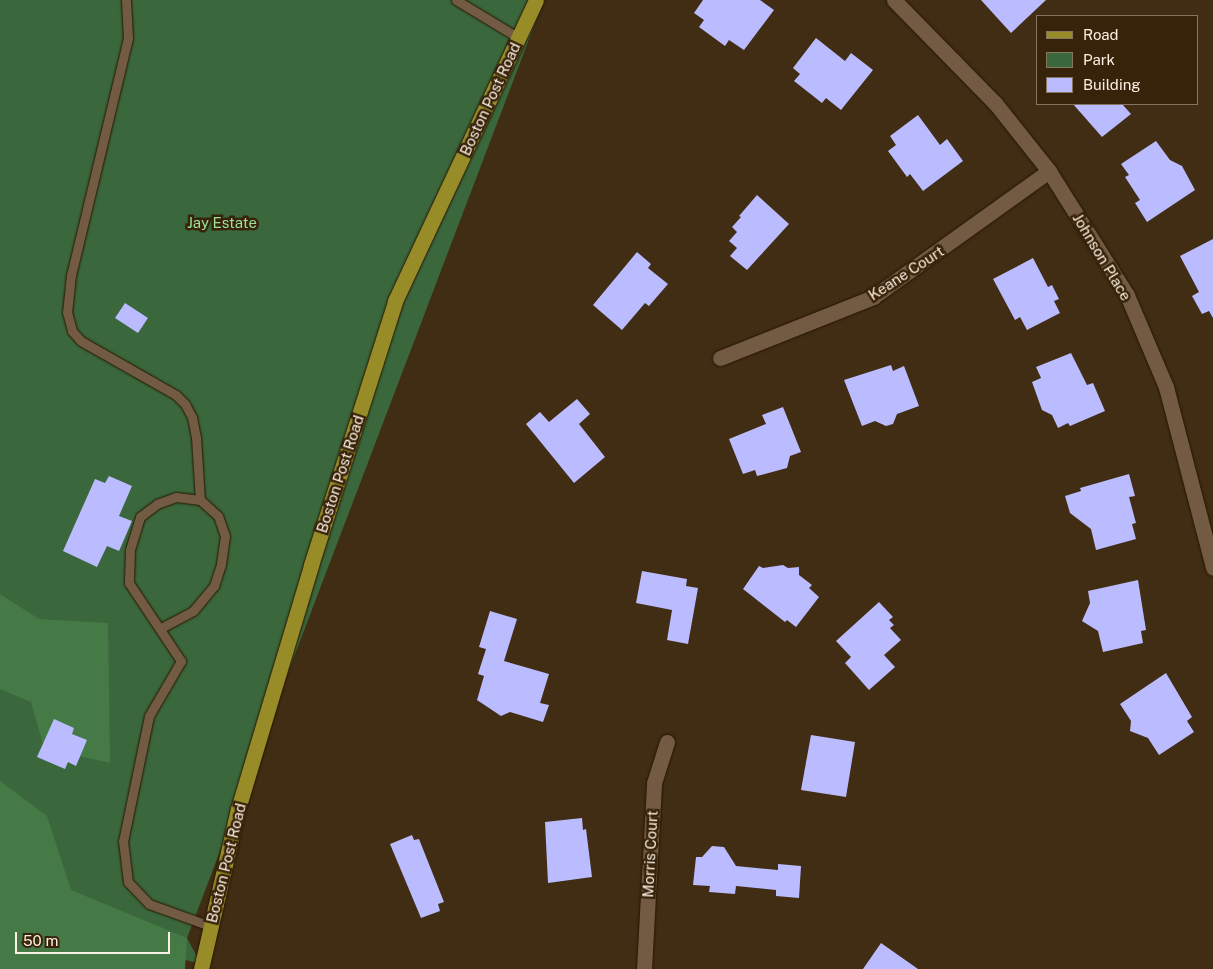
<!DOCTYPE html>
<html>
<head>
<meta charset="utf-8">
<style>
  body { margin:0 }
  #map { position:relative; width:1213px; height:969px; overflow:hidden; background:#412d14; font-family:"Public Sans",sans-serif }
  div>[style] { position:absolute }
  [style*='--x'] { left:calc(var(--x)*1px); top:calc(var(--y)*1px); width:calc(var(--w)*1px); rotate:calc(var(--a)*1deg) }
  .green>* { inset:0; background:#3b673c }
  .forest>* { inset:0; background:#457946 }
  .building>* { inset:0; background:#bbf }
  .roads { filter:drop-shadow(0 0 1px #271500) drop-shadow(0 0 1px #271500) }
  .service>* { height:9px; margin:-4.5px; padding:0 4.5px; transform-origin:4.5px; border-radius:4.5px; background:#725b42 }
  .minor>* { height:15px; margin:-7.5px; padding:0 7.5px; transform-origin:7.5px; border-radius:7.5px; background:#725b42 }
  .primary>* { height:15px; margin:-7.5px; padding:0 7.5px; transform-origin:7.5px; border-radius:7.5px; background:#988c29 }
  span { translate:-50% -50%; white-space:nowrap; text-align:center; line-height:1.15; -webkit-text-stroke:5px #37230a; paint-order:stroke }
  .street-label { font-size:15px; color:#fdefe1 }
  .park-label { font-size:15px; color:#99e399 }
  .legend { position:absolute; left:1036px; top:15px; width:162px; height:90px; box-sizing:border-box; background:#37230a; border:1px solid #867560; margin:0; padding:6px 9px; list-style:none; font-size:15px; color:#fdefe1 }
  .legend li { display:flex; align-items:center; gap:10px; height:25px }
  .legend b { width:25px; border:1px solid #867560 }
  .scale { position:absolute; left:15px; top:932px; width:155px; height:22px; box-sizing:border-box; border:2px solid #fdefe1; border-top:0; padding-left:6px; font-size:15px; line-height:18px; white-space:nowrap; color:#fdefe1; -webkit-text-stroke:4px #37230a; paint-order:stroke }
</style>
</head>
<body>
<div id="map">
  <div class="green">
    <div style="clip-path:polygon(0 0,544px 0,187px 938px,201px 964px,182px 959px,0 969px)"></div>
  </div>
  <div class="forest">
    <div style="clip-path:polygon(0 594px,39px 619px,108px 623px,110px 763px,44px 748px,31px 702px,0 689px)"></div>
    <div style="clip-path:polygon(0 781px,47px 816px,71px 890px,187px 938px,185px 969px,0 969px)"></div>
  </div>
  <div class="building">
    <div style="clip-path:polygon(703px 0,760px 0,774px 10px,744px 50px,729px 40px,725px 46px,699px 27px,704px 20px,694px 13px)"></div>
    <div style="clip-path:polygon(981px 0,1046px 0,1011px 33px)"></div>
    <div style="clip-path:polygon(816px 38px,845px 61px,851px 53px,873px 70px,841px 110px,826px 98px,822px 103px,794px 81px,800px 74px,793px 68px)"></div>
    <div style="clip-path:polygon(1073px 104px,1122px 104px,1131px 114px,1102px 137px)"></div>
    <div style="clip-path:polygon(918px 115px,940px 145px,947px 139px,963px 161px,923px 191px,910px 174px,907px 177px,888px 151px,896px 145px,890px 136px)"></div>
    <div style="clip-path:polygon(1156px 141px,1170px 160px,1182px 166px,1195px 190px,1147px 222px,1135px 203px,1140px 200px,1125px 177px,1129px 175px,1121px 164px)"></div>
    <div style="clip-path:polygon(757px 195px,789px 224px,747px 270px,730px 256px,737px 248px,729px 241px,737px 232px,732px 227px,741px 217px,739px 216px)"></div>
    <div style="clip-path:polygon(1213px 239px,1213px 318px,1209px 311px,1202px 314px,1192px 296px,1199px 292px,1180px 256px)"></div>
    <div style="clip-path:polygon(637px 252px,651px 264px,648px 268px,668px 284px,649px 306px,645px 303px,622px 330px,593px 305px)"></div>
    <div style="clip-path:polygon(1033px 258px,1048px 287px,1052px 285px,1059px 299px,1054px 301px,1060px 313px,1027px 330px,1020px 317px,1015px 320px,993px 279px)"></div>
    <div style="clip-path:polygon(125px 303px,148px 318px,138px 333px,115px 318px)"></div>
    <div style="clip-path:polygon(1071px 353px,1087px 385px,1093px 383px,1105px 411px,1070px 426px,1068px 423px,1058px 428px,1052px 415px,1042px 410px,1032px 382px,1041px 378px,1036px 367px)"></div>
    <div style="clip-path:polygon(891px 365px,893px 371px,904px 366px,919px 406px,897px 414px,893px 424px,886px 426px,875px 421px,862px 426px,844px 380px)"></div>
    <div style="clip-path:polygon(577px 399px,590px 414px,579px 424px,605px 457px,574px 483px,526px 424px,540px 412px,549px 422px)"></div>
    <div style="clip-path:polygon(783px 407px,801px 452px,790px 456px,787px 468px,757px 476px,755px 470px,743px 474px,729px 439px,766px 424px,762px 415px)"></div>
    <div style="clip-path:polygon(1129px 474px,1135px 496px,1129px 497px,1136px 523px,1132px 524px,1136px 539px,1096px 550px,1091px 529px,1070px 513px,1065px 496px,1081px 491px,1080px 488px)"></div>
    <div style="clip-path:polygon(109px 476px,132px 486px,119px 516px,132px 521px,119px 551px,107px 546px,97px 567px,63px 551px,95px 479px,105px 483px)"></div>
    <div style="clip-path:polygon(783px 565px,788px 568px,799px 567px,799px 575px,812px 585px,809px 588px,819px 597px,796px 627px,787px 620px,785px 622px,743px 589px,759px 566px,763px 568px)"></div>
    <div style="clip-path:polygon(642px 571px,687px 579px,686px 586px,698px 588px,688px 644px,667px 640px,672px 610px,636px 603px)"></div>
    <div style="clip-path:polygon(1138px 580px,1146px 630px,1141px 631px,1143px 643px,1103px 652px,1098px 631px,1082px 621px,1090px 603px,1088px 591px)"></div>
    <div style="clip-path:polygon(879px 602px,893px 617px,889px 620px,894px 625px,890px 628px,901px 640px,884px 655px,895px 667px,869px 690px,845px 663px,851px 657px,836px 641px)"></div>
    <div style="clip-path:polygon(490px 611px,517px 619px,504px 661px,549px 674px,540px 703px,549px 705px,543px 722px,510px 712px,501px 716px,477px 700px,484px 676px,478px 674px,486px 649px,479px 647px)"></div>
    <div style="clip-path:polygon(1166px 673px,1192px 717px,1187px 721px,1194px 732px,1159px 755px,1148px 738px,1130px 731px,1131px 721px,1120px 704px)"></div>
    <div style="clip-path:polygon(54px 719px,74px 728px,72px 734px,87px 740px,76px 766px,68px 762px,65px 769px,37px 757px)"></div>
    <div style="clip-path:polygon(811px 735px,855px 742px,846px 797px,801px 790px)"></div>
    <div style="clip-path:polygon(582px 818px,583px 830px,586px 829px,592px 877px,548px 883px,545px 822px)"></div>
    <div style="clip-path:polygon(412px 835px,414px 840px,419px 839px,444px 902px,438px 904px,440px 911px,421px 918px,390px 844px)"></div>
    <div style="clip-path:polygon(712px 846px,724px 847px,736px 866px,778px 870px,778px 864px,801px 866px,799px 898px,776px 896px,776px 890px,736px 886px,735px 894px,709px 892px,710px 886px,693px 885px,696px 857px,702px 857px)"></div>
    <div style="clip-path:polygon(881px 943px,918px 969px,863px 969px)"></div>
  </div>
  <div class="roads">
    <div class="service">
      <div style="--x:126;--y:0;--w:38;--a:87"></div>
      <div style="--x:128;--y:38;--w:244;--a:103.5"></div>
      <div style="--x:71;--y:275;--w:37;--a:96"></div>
      <div style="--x:67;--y:312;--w:20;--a:75"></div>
      <div style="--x:72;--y:331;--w:13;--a:48"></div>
      <div style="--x:81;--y:341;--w:109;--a:29.6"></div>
      <div style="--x:176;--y:395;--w:13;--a:45"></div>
      <div style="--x:185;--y:404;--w:15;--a:62"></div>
      <div style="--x:192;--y:417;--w:20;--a:79"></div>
      <div style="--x:196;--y:437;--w:63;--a:86.4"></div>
      <div style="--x:456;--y:0;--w:74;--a:31.1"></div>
      <div style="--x:161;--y:628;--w:36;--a:-28"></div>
      <div style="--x:193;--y:611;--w:33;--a:-50"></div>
      <div style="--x:214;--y:586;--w:23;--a:-72"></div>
      <div style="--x:221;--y:564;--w:28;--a:-82"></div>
      <div style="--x:225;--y:536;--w:21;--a:-109"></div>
      <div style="--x:218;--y:516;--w:24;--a:-138"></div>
      <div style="--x:200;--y:500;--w:24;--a:-173"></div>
      <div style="--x:176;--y:497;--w:20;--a:160"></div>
      <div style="--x:157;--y:504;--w:21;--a:143"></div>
      <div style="--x:140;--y:517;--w:34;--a:107"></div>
      <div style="--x:130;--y:550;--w:33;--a:92"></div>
      <div style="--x:129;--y:583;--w:94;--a:56.3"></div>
      <div style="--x:181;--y:661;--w:64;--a:120.2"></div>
      <div style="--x:149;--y:716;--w:128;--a:101.7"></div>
      <div style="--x:123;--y:841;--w:41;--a:83"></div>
      <div style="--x:128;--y:882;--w:30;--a:46"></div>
      <div style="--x:149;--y:904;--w:65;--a:19.8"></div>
    </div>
    <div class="minor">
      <div style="--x:894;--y:0;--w:144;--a:45.6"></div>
      <div style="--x:995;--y:103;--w:87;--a:51.5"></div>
      <div style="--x:1049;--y:171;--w:146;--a:57.8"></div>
      <div style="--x:1127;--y:295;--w:100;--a:67"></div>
      <div style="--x:1166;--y:387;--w:187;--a:75.4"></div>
      <div style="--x:720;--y:358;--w:165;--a:-21.7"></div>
      <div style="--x:873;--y:297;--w:216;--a:-35.6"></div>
      <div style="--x:644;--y:969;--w:186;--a:-86.9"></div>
      <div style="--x:654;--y:783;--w:43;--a:-72.4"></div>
    </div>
    <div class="primary">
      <div style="--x:201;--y:969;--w:164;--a:-77"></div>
      <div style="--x:238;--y:809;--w:255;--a:-73.3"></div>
      <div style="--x:311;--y:565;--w:277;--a:-72.3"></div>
      <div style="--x:395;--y:301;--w:332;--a:-64.9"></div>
    </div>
  </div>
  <div class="street-label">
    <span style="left:490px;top:99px;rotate:-65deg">Boston Post Road</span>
    <span style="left:1102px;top:257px;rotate:59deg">Johnson Place</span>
    <span style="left:906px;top:273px;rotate:-33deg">Keane Court</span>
    <span style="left:340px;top:474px;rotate:-72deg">Boston Post Road</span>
    <span style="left:650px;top:854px;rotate:-87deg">Morris Court</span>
    <span style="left:226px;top:863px;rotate:-76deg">Boston Post Road</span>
  </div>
  <div class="park-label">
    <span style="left:222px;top:223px">Jay Estate</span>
  </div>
  <ul class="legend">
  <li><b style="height:6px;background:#988c29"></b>Road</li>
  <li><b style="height:14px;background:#3b673c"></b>Park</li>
  <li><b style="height:14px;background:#bbf"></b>Building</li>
  </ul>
  <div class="scale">50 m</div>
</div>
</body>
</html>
